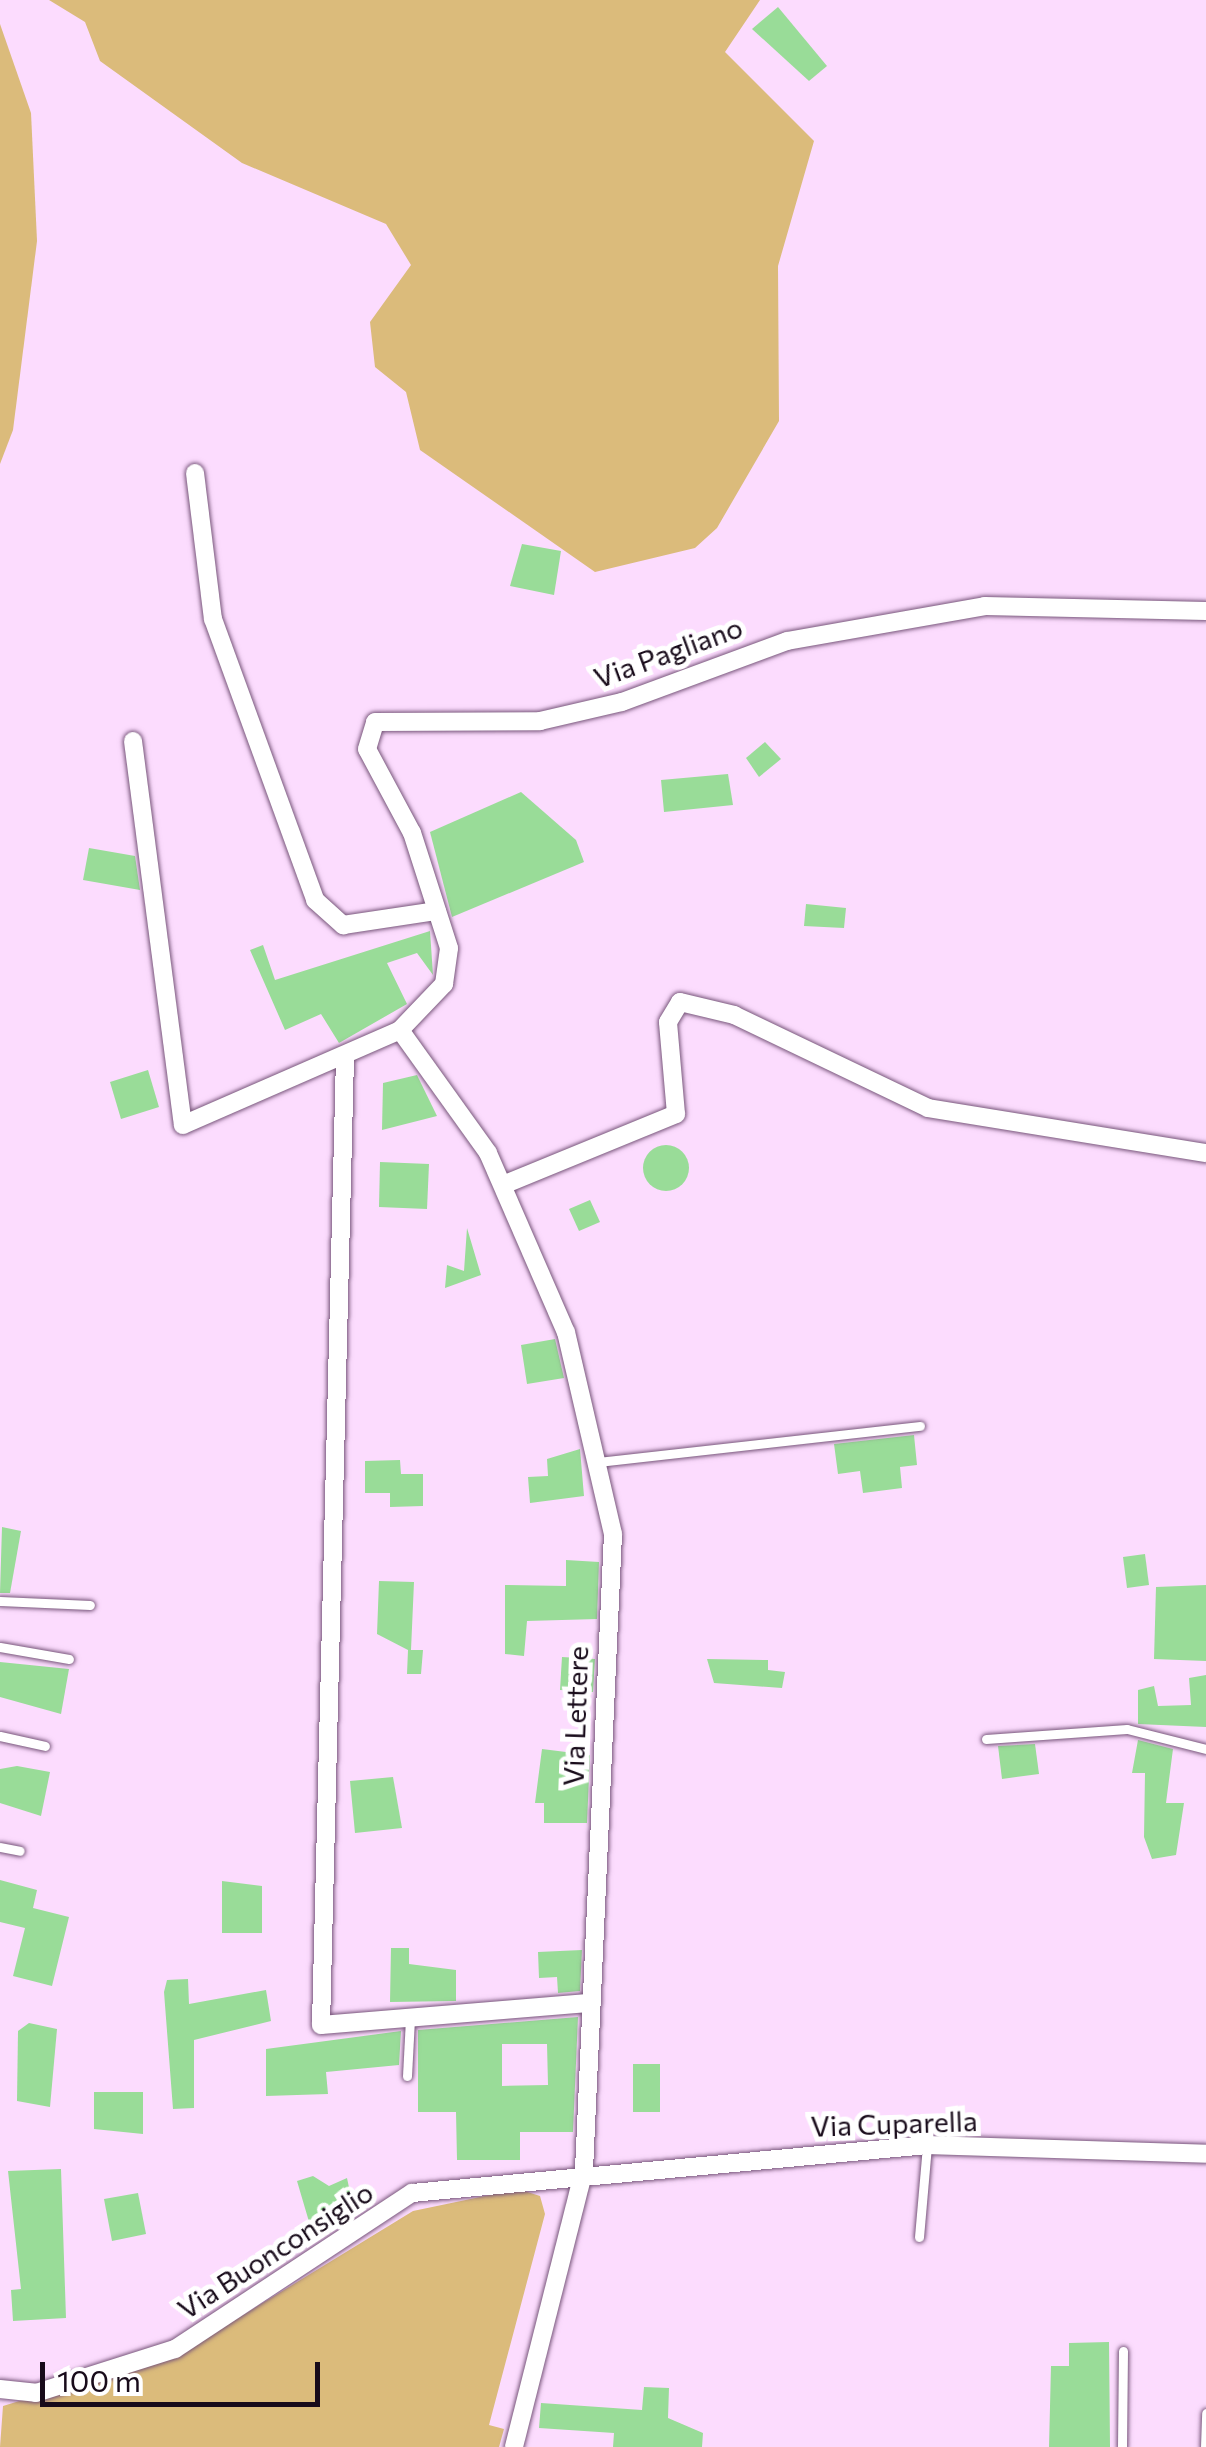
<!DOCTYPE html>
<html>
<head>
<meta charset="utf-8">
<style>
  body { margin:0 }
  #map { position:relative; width:1206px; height:2447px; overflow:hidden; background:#fcdcfe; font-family:Commissioner,sans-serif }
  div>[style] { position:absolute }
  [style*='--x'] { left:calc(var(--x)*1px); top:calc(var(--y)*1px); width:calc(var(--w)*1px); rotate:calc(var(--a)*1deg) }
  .green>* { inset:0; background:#dbbb7b }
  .building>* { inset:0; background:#99dc98 }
  .round { border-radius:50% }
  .roads { filter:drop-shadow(0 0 2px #78567b) drop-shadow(0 0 2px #78567b) }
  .service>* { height:9px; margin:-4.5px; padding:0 4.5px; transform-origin:4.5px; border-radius:4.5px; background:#fff }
  .minor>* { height:18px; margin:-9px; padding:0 9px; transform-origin:9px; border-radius:9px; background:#fff }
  span { translate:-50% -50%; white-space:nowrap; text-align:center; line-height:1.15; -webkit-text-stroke:10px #fff; paint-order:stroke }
  .street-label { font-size:28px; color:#180b1a }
  .scale { position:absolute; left:40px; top:2362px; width:280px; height:45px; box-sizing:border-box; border:5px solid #180b1a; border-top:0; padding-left:12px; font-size:30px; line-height:35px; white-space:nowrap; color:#180b1a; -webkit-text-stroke:8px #fff; paint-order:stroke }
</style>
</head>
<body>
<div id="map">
  <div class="green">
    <div style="clip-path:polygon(49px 0,760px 0,725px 52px,814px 141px,778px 266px,779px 421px,717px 528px,695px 548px,595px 572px,420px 450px,406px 392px,375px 367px,370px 322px,411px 265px,386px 224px,242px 163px,100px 61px,85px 22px)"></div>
    <div style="clip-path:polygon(0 24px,31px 113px,37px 241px,13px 430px,0 464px)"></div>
    <div style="clip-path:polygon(518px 2189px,540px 2196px,545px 2214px,489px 2425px,504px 2429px,499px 2447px,0 2447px,3px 2406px,186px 2350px,413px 2211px)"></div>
  </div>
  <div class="building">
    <div style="clip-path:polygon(778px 7px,827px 66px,809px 81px,752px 29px)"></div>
    <div style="clip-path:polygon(522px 544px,561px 551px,554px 595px,510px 586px)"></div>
    <div style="clip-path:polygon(765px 742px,781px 759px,759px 777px,746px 758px)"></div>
    <div style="clip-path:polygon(728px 774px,733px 805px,664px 812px,661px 780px)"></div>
    <div style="clip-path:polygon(521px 792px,576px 840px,584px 862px,452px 917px,430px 832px)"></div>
    <div style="clip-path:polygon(89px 848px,135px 856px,140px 890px,83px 880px)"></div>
    <div style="clip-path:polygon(806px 904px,846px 908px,844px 928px,804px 926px)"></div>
    <div style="clip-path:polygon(430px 931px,433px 975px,417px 953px,387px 963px,407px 1004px,339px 1043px,321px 1014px,285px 1030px,250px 950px,263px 945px,275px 980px)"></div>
    <div style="clip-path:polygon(148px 1070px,159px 1107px,121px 1119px,110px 1082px)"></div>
    <div style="clip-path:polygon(417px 1075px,437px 1116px,382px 1130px,383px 1083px)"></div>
    <div class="round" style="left:643px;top:1145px;width:46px;height:46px"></div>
    <div style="clip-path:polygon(380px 1162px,429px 1164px,427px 1209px,379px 1207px)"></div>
    <div style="clip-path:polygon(590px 1200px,600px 1222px,579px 1231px,569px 1209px)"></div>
    <div style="clip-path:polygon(467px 1228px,481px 1275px,445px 1288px,447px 1265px,464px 1271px)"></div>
    <div style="clip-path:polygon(555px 1339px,564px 1378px,527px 1384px,521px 1345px)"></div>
    <div style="clip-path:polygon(914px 1435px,917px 1465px,900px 1467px,902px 1488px,863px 1493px,860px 1471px,838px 1474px,834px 1444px)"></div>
    <div style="clip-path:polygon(580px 1449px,584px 1496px,530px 1503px,528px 1477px,548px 1476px,547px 1459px)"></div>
    <div style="clip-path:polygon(400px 1460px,401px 1474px,423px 1474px,423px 1506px,390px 1507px,390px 1493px,365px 1493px,365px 1461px)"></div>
    <div style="clip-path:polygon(2px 1527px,21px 1531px,10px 1593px,0 1593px)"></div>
    <div style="clip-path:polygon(1145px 1554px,1149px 1585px,1127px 1588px,1123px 1557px)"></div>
    <div style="clip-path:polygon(566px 1560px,599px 1562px,597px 1619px,527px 1621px,524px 1656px,505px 1654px,505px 1585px,566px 1586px)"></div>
    <div style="clip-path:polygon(379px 1581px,414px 1582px,411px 1650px,423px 1650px,421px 1674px,407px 1674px,408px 1650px,377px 1634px)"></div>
    <div style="clip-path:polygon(1206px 1585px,1206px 1661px,1154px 1659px,1156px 1587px)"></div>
    <div style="clip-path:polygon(562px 1657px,595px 1659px,593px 1692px,560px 1690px)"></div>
    <div style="clip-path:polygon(707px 1659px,768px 1660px,768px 1670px,785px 1672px,782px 1688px,714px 1683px)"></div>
    <div style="clip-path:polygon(0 1662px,69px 1669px,61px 1714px,0 1697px)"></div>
    <div style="clip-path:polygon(1206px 1675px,1206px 1727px,1138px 1724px,1138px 1690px,1154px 1686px,1158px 1706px,1191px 1705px,1189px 1678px)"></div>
    <div style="clip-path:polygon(1138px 1740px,1173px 1749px,1166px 1803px,1184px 1803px,1176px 1855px,1152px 1859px,1144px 1837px,1145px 1773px,1132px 1773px)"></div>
    <div style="clip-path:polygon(1035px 1744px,1039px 1774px,1002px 1779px,998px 1746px)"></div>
    <div style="clip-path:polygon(542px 1749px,590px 1755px,587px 1823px,544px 1823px,544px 1803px,535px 1803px)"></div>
    <div style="clip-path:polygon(17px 1766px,50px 1772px,41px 1816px,0 1803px,0 1769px)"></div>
    <div style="clip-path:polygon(393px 1777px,402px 1828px,355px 1833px,350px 1781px)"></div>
    <div style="clip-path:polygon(0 1880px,37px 1890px,33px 1908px,69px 1917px,52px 1986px,13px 1976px,25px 1928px,0 1922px)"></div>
    <div style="clip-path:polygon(222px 1881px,262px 1886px,262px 1933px,222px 1933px)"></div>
    <div style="clip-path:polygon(391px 1948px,409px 1948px,409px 1964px,456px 1970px,456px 2001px,390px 2002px)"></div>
    <div style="clip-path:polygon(582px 1950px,580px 1991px,558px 1993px,557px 1977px,539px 1978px,538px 1952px)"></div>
    <div style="clip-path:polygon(188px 1979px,189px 2004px,266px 1990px,271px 2021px,194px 2040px,194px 2108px,173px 2109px,164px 1992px,167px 1980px)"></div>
    <div style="clip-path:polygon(evenodd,578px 2017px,573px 2132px,520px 2132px,520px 2160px,457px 2160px,456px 2112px,418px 2112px,418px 2030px,578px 2017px,502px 2044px,547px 2044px,548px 2085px,502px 2086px,502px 2044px)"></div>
    <div style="clip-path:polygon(29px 2023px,57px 2029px,50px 2107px,17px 2101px,18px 2031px)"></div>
    <div style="clip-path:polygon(401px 2031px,399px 2065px,326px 2072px,328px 2094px,266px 2096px,266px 2049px)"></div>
    <div style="clip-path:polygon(633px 2064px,660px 2064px,660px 2112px,633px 2112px)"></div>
    <div style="clip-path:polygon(94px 2092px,143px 2092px,143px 2134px,94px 2129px)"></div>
    <div style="clip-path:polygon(61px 2169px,66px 2318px,13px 2321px,11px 2290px,21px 2289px,8px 2171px)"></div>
    <div style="clip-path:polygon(313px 2176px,329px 2186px,347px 2178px,355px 2216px,315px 2242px,297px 2181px)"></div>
    <div style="clip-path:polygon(138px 2193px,146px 2234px,112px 2241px,104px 2199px)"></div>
    <div style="clip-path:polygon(1109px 2342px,1110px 2447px,1049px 2447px,1051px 2366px,1069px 2366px,1069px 2343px)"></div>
    <div style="clip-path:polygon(644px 2387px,669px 2388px,668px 2418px,703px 2433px,702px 2447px,613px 2447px,614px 2433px,539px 2428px,541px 2403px,642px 2410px)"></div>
  </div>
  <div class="roads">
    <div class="service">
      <div style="--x:598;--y:1462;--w:324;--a:-6.4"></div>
      <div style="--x:0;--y:1601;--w:90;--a:2.5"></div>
      <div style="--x:0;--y:1647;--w:70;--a:9.9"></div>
      <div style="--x:0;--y:1736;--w:46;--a:12.5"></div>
      <div style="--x:986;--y:1739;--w:141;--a:-4.1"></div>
      <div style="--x:1127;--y:1729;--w:81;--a:14.2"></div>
      <div style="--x:0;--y:1847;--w:20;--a:11"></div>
      <div style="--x:407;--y:2076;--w:58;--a:-87"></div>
      <div style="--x:919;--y:2237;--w:92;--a:-85"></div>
      <div style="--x:1122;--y:2447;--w:96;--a:-89.4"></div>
      <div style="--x:1205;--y:2447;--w:34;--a:-88"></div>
    </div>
    <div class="minor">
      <div style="--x:195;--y:473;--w:147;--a:83"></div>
      <div style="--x:213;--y:619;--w:299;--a:70"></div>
      <div style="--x:315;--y:900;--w:38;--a:42"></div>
      <div style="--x:343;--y:925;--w:95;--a:-8.5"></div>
      <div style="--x:133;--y:741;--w:387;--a:82.6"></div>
      <div style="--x:183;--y:1125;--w:237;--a:-23.6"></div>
      <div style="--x:400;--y:1030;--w:64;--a:-46.3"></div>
      <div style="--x:444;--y:984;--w:36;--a:-82"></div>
      <div style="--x:449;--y:948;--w:121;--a:-107.8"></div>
      <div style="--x:412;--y:833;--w:95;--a:-118.2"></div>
      <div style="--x:367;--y:749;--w:28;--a:-73"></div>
      <div style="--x:375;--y:722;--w:165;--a:-0.3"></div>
      <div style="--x:540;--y:721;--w:84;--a:-13"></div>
      <div style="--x:622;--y:702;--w:176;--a:-20.3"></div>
      <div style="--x:787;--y:641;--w:201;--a:-10"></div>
      <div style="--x:985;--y:606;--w:221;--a:1.3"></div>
      <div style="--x:400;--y:1030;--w:151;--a:54.4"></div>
      <div style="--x:488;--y:1153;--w:195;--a:66.5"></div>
      <div style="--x:566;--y:1332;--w:207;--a:76.9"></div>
      <div style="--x:613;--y:1534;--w:637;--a:92.61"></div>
      <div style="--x:584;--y:2170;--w:286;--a:104.2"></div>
      <div style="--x:345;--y:1057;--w:968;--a:91.42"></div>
      <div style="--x:321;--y:2025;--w:271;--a:-4.7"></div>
      <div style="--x:503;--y:1185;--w:187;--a:-22.3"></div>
      <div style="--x:676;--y:1114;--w:92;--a:-95"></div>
      <div style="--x:668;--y:1022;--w:23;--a:-59"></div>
      <div style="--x:680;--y:1002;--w:56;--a:13.5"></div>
      <div style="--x:734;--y:1015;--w:215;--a:25.6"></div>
      <div style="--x:928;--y:1108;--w:282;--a:9.2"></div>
      <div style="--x:0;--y:2389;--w:36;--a:6"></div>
      <div style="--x:36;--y:2393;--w:146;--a:-17.6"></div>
      <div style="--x:175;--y:2349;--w:284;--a:-33.4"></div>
      <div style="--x:412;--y:2193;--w:517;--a:-5.32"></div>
      <div style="--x:927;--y:2145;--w:279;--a:1.8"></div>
    </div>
  </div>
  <div class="street-label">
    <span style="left:668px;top:652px;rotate:-20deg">Via Pagliano</span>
    <span style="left:575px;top:1716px;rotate:-88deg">Via Lettere</span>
    <span style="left:894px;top:2123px;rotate:-2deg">Via Cuparella</span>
    <span style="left:275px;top:2250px;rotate:-33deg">Via Buonconsiglio</span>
  </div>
  <div class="scale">100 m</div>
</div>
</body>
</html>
